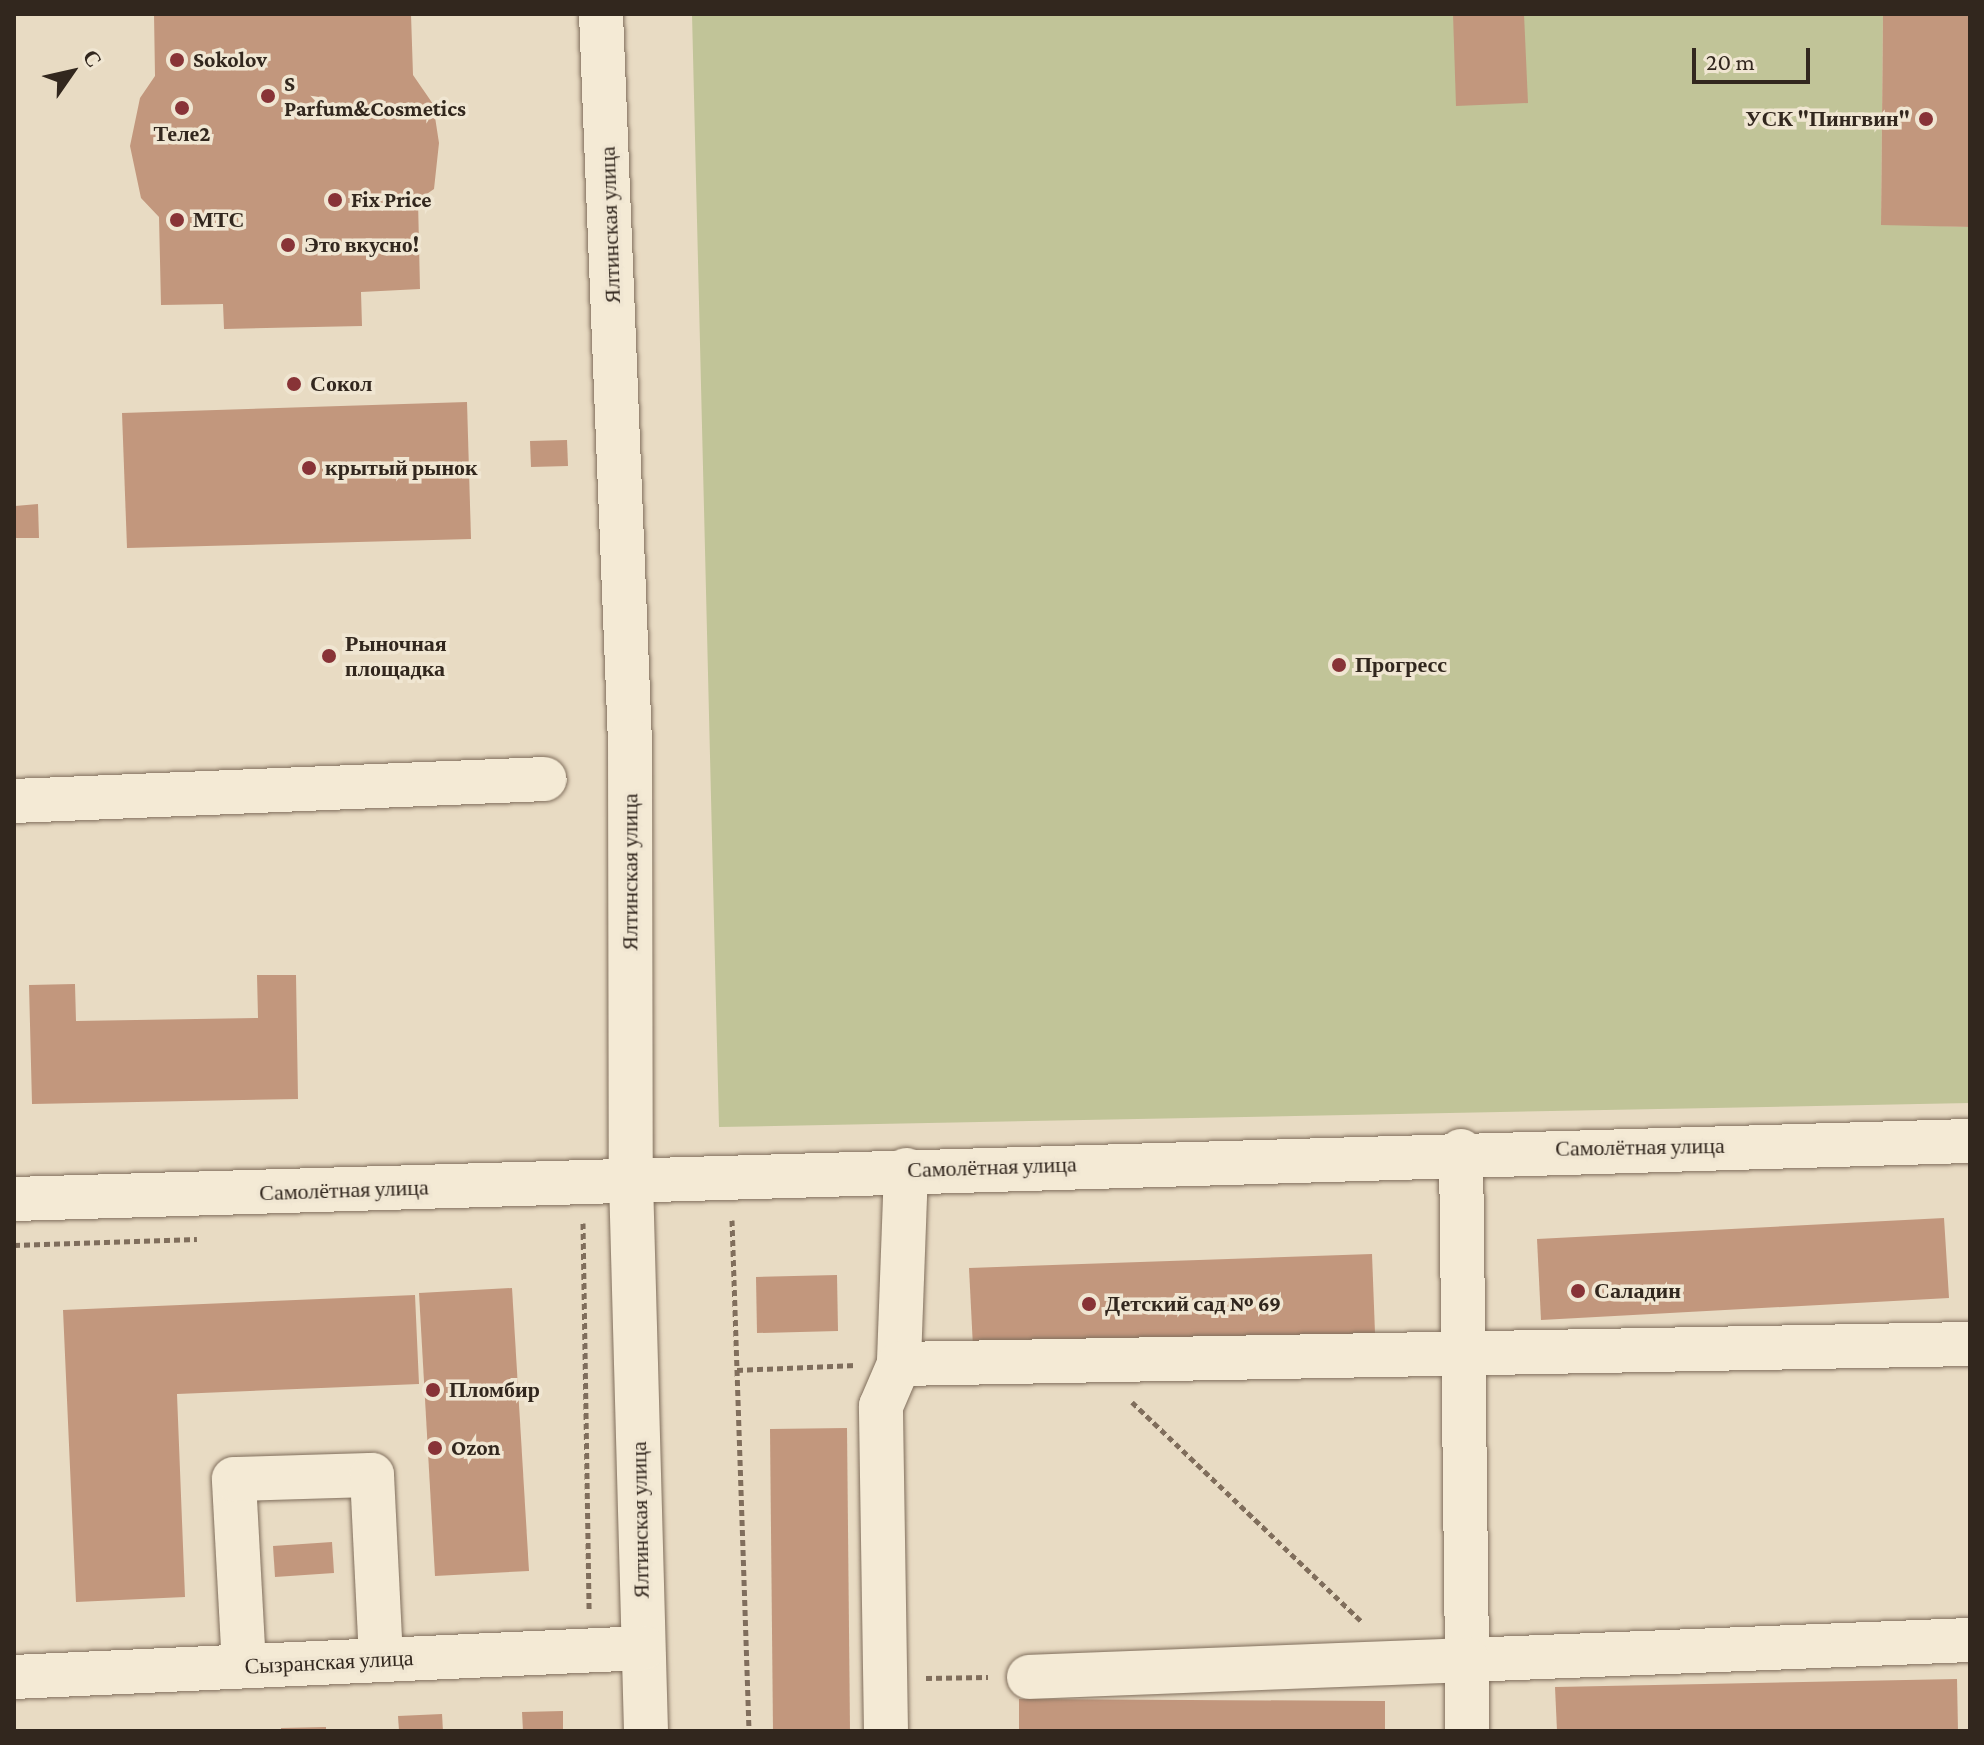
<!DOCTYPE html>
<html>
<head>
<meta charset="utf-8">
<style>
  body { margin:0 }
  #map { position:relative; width:1984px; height:1745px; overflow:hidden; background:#e8dbc3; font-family:"Crimson Pro",serif }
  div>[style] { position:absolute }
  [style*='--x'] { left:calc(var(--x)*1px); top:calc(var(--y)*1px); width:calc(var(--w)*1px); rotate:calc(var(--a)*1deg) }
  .green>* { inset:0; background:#c1c498 }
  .building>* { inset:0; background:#c2977d }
  .path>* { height:5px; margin-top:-2.5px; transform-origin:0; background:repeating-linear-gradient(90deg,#806e5c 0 6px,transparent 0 10px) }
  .roads { filter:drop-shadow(0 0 2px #806e5c) drop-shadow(0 0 2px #806e5c) }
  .minor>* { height:44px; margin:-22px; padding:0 22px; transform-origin:22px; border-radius:22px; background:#f4ead5 }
  .dots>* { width:22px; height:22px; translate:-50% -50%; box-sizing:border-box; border:4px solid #f0e6d2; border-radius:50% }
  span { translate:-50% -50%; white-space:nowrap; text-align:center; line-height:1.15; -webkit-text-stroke:7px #f0e6d2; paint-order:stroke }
  .poi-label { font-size:22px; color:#32271e; font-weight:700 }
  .left { translate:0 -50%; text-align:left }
  .right { translate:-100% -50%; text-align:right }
  .street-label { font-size:22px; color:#32271e }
  .frame { position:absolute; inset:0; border:16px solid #32271e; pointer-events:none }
  .north { position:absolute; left:32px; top:32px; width:80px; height:80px; -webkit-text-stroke:6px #f0e6d2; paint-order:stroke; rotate:56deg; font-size:22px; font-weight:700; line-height:32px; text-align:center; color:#32271e }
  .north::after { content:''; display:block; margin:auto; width:28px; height:36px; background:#32271e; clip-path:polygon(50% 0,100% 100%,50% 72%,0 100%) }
  .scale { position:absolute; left:1692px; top:48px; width:118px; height:36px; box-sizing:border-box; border:4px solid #32271e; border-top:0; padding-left:10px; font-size:24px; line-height:28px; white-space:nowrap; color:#32271e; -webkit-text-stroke:6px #f0e6d2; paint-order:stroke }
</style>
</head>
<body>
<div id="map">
  <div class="green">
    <div style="clip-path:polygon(692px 14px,1883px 14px,1881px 224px,1970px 227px,1970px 1103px,719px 1127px)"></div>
  </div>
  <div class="building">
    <div style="clip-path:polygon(154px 14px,411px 14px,413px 75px,433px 104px,439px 143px,434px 189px,418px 200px,420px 289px,361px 292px,362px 326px,224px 329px,223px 304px,161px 305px,159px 217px,141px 198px,130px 146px,140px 98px,155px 76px)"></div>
    <div style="clip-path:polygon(1453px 14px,1524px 14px,1528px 103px,1456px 106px)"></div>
    <div style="clip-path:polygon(1883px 14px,1970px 14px,1970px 227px,1881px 225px)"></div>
    <div style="clip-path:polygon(467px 402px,471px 539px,127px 548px,122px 413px)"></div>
    <div style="clip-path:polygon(567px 440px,568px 466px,531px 467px,530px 441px)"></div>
    <div style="clip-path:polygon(38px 504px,39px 538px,16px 538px,15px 506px)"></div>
    <div style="clip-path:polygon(257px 975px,296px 975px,298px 1099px,32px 1104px,29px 985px,75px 984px,76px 1021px,258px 1018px)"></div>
    <div style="clip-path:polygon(1944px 1218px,1949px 1298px,1541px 1320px,1537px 1239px)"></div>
    <div style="clip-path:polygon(1372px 1254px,1375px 1333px,973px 1347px,969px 1268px)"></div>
    <div style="clip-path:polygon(837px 1275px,838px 1331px,757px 1333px,756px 1277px)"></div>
    <div style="clip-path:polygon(512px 1288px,529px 1571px,435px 1576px,419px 1293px)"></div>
    <div style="clip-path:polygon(415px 1295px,419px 1384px,177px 1394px,185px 1597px,76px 1602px,63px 1310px)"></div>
    <div style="clip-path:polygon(847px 1428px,850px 1731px,773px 1731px,770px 1429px)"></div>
    <div style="clip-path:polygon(332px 1542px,334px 1573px,275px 1577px,273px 1546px)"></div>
    <div style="clip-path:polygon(1957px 1679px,1958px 1731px,1557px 1731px,1555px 1687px)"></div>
    <div style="clip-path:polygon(1019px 1699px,1385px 1701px,1385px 1731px,1019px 1731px)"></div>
    <div style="clip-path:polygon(563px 1711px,563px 1731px,523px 1731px,522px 1712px)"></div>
    <div style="clip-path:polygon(442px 1714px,443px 1731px,399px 1731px,398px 1716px)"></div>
    <div style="clip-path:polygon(326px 1727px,326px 1731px,281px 1731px,281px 1728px)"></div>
  </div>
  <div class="path">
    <div style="--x:732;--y:1220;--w:511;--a:88.09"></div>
    <div style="--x:583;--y:1223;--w:386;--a:89.1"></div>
    <div style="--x:14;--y:1245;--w:183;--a:-1.9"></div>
    <div style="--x:737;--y:1370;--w:119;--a:-2.4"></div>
    <div style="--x:1132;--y:1402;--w:318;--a:43.7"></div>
    <div style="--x:926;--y:1678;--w:62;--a:-0.9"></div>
  </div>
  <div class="roads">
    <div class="minor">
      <div style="--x:601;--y:14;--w:728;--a:87.72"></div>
      <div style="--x:630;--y:741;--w:439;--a:89.9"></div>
      <div style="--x:631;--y:1180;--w:551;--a:88.44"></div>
      <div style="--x:14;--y:801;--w:531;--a:-2.37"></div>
      <div style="--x:1461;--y:1151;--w:509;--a:89.32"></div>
      <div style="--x:1467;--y:1660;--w:503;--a:-2.28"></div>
      <div style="--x:906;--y:1170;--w:194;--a:92.1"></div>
      <div style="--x:899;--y:1364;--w:1071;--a:-1.07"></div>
      <div style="--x:14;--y:1199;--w:1957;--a:-1.7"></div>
      <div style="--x:244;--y:1666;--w:187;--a:-93.1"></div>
      <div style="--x:234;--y:1479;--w:138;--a:-1.7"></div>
      <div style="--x:372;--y:1475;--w:185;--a:87.2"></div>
      <div style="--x:14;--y:1677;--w:630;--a:-2.64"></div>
      <div style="--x:1029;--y:1677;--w:438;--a:-2.2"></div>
      <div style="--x:1467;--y:1660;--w:71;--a:90"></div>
      <div style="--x:886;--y:1731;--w:325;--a:-90.9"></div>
      <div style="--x:881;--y:1406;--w:46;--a:-66.8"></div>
    </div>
  </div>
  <div class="dots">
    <div style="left:177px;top:60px;background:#883337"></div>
    <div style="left:268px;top:96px;background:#883337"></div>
    <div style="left:182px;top:108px;background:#883337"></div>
    <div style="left:1926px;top:119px;background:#883337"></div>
    <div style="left:335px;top:200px;background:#883337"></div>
    <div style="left:177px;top:220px;background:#883337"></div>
    <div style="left:288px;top:245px;background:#883337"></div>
    <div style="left:294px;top:384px;background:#883337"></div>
    <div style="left:309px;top:468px;background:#883337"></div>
    <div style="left:329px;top:656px;background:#883337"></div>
    <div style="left:1339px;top:665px;background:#883337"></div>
    <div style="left:1578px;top:1291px;background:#883337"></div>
    <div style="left:1089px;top:1304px;background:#883337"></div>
    <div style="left:433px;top:1390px;background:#883337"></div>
    <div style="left:435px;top:1448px;background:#883337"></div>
  </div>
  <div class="poi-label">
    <span class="left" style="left:193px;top:60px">Sokolov</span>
    <span class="left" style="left:284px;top:96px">S<br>Parfum&amp;Cosmetics</span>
    <span class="right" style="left:1910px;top:119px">УСК "Пингвин"</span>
    <span style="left:182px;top:134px">Теле2</span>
    <span class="left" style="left:351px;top:200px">Fix Price</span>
    <span class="left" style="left:193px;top:220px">МТС</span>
    <span class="left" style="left:304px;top:245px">Это вкусно!</span>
    <span class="left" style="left:310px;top:384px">Сокол</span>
    <span class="left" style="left:325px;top:468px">крытый рынок</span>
    <span class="left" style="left:345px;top:656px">Рыночная<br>площадка</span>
    <span class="left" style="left:1355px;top:665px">Прогресс</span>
    <span class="left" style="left:1594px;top:1291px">Саладин</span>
    <span class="left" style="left:1105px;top:1304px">Детский сад № 69</span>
    <span class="left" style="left:449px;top:1390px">Пломбир</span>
    <span class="left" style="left:451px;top:1448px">Ozon</span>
  </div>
  <div class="street-label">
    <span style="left:610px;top:225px;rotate:-92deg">Ялтинская улица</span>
    <span style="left:630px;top:872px;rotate:-90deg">Ялтинская улица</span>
    <span style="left:1640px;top:1147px;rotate:-1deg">Самолётная улица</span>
    <span style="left:992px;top:1167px;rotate:-2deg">Самолётная улица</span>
    <span style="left:344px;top:1190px;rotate:-2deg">Самолётная улица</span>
    <span style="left:640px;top:1520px;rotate:-91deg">Ялтинская улица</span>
    <span style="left:329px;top:1662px;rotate:-3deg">Сызранская улица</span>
  </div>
  <div class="frame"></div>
  <div class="north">С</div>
  <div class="scale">20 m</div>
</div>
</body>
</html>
